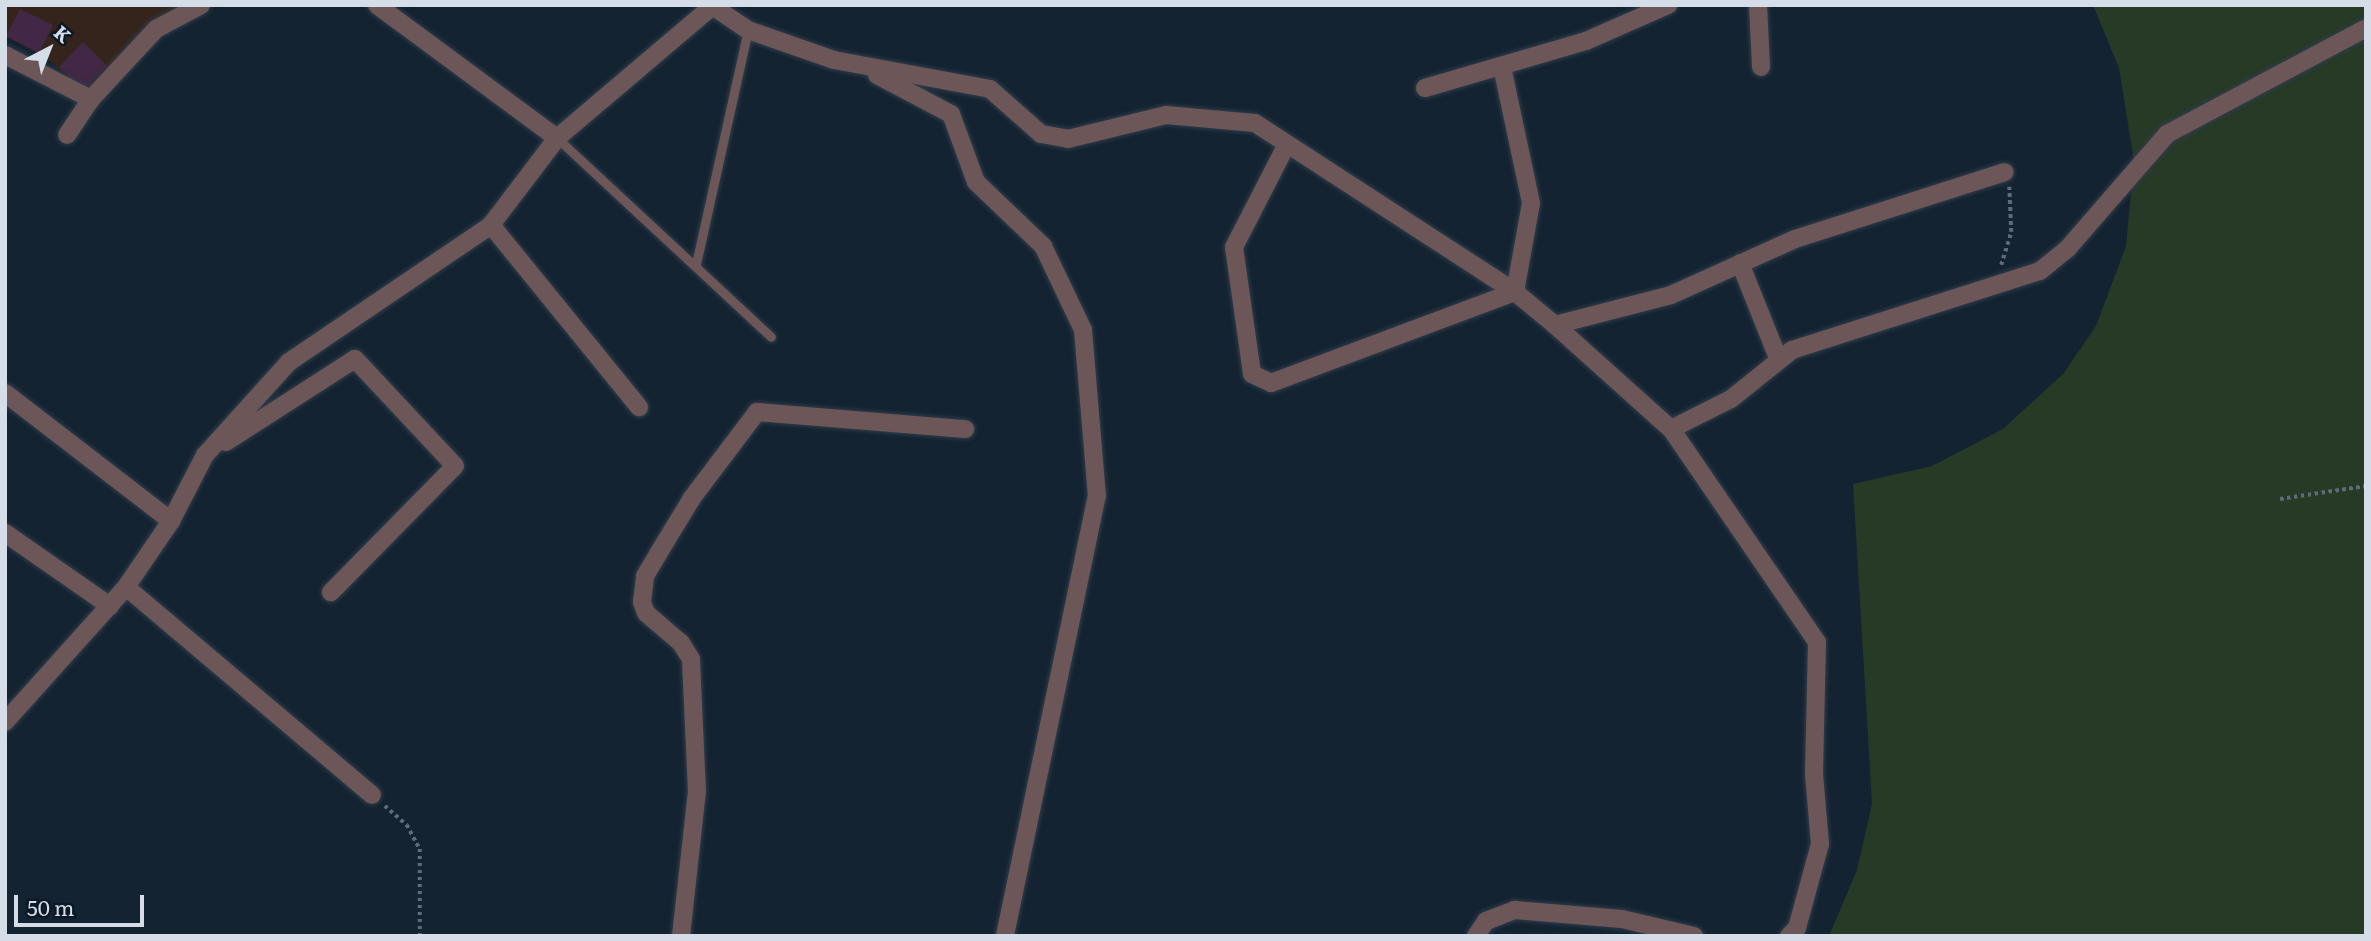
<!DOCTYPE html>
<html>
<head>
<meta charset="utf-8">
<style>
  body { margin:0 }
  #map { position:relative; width:2371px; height:941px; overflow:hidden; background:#142331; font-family:Literata,serif }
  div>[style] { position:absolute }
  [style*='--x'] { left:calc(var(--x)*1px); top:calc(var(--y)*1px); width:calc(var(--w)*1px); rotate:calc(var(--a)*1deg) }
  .education>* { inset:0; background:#35241c }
  .green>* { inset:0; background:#273a26 }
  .building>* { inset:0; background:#422746 }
  .path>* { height:3.5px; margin-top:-1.75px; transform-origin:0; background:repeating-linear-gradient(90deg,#5e6b78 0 3.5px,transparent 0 7px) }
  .roads { filter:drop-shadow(0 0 2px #2f3d4b) drop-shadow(0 0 2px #2f3d4b) }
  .lane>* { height:9px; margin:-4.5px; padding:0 4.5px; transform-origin:4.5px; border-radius:4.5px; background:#6c5657 }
  .street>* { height:18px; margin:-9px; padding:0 9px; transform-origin:9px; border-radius:9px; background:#6c5657 }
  span { translate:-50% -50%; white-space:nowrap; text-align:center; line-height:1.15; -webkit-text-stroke:6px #0b1927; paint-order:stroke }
  .frame { position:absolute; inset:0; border:7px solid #d5dee8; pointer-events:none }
  .north { position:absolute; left:14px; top:14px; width:70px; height:70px; -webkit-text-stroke:5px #0b1927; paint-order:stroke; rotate:42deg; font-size:19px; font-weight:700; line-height:28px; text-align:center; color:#d5dee8 }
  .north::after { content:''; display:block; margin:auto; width:24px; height:32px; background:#d5dee8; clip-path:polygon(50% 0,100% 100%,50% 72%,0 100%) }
  .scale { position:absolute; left:14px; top:895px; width:130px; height:32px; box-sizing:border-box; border:4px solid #d5dee8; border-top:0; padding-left:9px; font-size:21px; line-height:24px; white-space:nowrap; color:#d5dee8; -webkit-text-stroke:5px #0b1927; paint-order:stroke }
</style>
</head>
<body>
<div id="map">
  <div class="education">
    <div style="clip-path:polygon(5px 5px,189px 5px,87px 96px,48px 59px,5px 36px)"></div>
  </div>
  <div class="green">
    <div style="clip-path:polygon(2093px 5px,2366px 5px,2366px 936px,1829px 936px,1857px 870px,1872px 804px,1853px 484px,1932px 466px,2003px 429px,2064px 373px,2096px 326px,2126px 246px,2134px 161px,2119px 68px)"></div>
  </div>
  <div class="building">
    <div style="clip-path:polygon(20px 9px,53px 25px,39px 53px,6px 36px)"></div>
    <div style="clip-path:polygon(83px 42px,107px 66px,83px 90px,59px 67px)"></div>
  </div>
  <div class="path">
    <div style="--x:2001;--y:265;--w:34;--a:-73"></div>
    <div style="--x:2011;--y:232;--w:45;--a:-92.5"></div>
    <div style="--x:2280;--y:499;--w:87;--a:-8.6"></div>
    <div style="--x:385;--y:806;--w:29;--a:41"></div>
    <div style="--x:407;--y:825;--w:27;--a:62"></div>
    <div style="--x:420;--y:849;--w:87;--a:90"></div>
  </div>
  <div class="roads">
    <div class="lane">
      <div style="--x:557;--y:138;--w:292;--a:42.9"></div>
      <div style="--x:696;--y:264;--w:240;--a:-77.5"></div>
    </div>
    <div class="street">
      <div style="--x:377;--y:5;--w:224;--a:36.5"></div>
      <div style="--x:711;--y:5;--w:45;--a:34"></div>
      <div style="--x:748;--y:30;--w:91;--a:19.2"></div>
      <div style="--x:834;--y:60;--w:159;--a:10.5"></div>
      <div style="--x:990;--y:89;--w:68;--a:41.4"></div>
      <div style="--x:1041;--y:134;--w:27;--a:10"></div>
      <div style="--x:1068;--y:139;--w:101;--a:-13.8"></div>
      <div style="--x:1166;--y:115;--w:89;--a:5.1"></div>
      <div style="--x:1255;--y:123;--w:310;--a:33"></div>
      <div style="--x:1515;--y:292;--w:52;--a:39.5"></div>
      <div style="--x:1555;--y:325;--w:120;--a:-14.5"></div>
      <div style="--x:1671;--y:295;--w:136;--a:-24.3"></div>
      <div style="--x:1795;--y:239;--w:220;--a:-17.7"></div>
      <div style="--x:1758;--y:5;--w:62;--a:87.2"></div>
      <div style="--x:5;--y:55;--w:97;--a:27.1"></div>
      <div style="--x:91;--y:99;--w:43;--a:123.7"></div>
      <div style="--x:877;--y:75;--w:84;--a:27.8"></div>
      <div style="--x:951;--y:114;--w:72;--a:69.8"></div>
      <div style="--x:976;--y:182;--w:93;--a:43.7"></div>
      <div style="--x:1043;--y:246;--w:93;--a:64.5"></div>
      <div style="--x:1083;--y:330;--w:166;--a:85.2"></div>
      <div style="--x:1097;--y:495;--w:450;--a:101.8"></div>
      <div style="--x:1425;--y:88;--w:168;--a:-16.3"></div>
      <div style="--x:1586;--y:41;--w:90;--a:-23.7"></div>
      <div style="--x:91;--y:99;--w:96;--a:-47.1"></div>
      <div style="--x:156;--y:29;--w:51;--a:-28.1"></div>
      <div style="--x:1287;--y:144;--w:116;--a:117.2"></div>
      <div style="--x:1234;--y:247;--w:128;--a:81.9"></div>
      <div style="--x:1252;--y:374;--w:21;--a:25"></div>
      <div style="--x:1271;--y:383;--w:260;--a:-20.5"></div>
      <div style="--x:1515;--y:292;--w:90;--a:-79.8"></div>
      <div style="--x:1531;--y:203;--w:139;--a:-102"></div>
      <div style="--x:491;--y:225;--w:235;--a:50.9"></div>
      <div style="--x:1740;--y:263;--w:102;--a:68.2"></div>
      <div style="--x:1555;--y:325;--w:156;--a:41.9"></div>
      <div style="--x:5;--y:393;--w:210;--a:37.6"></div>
      <div style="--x:226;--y:442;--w:153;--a:-32.8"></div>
      <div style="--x:355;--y:359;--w:146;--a:46.9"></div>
      <div style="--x:455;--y:466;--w:177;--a:134.5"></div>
      <div style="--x:5;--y:533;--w:128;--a:34.8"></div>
      <div style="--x:126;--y:587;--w:322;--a:40.2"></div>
      <div style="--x:5;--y:722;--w:181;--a:-48.1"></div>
      <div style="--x:126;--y:587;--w:80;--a:-55.7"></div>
      <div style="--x:171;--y:521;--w:74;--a:-62.7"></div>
      <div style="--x:205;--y:455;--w:125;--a:-47.9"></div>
      <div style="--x:289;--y:362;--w:244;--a:-34.1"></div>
      <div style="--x:491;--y:225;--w:109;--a:-52.8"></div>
      <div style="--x:557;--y:138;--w:206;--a:-40.3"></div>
      <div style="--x:681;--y:936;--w:145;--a:-83.7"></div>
      <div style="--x:697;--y:792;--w:133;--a:-92.6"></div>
      <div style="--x:691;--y:659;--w:19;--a:-122"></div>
      <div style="--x:681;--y:643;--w:46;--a:-139.4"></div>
      <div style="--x:646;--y:613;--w:12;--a:-110"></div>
      <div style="--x:642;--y:602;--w:26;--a:-83"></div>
      <div style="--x:645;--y:576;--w:26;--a:-59"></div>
      <div style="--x:658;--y:554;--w:66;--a:-58.7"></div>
      <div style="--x:692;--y:498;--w:108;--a:-52.9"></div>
      <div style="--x:757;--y:412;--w:209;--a:4.7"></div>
      <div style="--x:1476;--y:936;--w:18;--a:-56"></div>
      <div style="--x:1486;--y:921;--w:31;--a:-21"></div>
      <div style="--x:1515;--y:910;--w:107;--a:4.8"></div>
      <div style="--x:1622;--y:919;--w:74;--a:13.3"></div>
      <div style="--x:1789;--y:936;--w:11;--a:-45"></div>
      <div style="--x:1797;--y:928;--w:87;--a:-74.7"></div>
      <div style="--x:1820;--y:844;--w:70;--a:-94.9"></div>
      <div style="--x:1814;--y:774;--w:132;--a:-88.7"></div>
      <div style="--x:1817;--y:642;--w:258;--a:-124.4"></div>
      <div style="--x:1671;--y:429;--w:67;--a:-26.6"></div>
      <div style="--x:1731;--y:399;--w:78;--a:-38.8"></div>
      <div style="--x:1792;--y:350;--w:260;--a:-17.7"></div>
      <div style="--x:2040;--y:271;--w:36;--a:-39"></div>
      <div style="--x:2068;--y:248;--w:151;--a:-49"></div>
      <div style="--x:2167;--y:134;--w:225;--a:-28"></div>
    </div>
  </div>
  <div class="frame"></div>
  <div class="north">K</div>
  <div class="scale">50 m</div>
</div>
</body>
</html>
